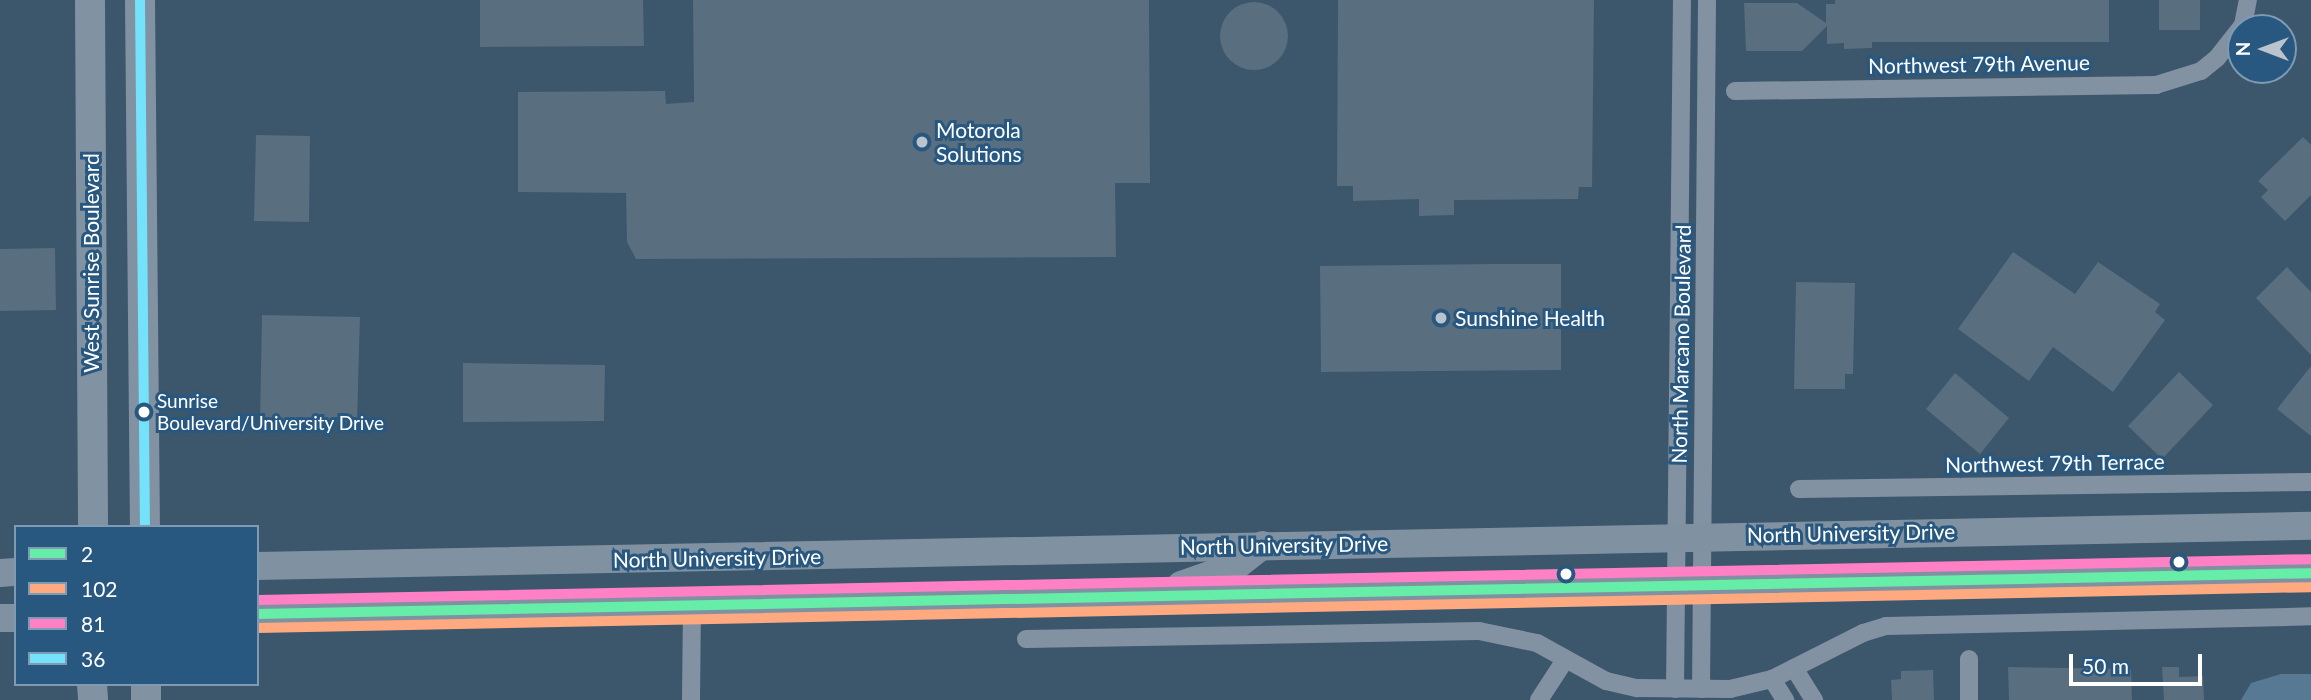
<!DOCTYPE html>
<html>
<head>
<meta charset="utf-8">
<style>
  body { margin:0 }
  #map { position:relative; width:2311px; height:700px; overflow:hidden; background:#3c566c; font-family:Lato,sans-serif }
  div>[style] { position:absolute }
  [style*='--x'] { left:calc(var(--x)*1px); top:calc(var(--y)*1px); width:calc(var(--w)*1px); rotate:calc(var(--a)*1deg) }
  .water>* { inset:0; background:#587994 }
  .building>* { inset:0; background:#596e7f }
  .round { border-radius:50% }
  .minor>* { height:18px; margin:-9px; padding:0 9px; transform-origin:9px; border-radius:9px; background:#8292a2 }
  .primary>* { height:28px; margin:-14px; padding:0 14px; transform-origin:14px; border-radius:14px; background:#8092a1 }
  .trunk>* { height:30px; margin:-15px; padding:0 15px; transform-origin:15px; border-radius:15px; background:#8192a2 }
  .bus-1>* { height:10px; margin:-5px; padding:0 5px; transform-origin:5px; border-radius:5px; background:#66eda8 }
  .bus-2>* { height:10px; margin:-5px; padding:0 5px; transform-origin:5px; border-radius:5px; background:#ffa980 }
  .bus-3>* { height:10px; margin:-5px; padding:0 5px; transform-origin:5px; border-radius:5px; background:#ff80c5 }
  .bus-4>* { height:10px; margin:-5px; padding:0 5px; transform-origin:5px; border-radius:5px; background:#73e2fa }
  .dots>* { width:19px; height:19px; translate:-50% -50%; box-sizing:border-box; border:4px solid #285880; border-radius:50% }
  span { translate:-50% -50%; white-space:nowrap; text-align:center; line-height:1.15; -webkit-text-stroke:6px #285880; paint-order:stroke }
  .bus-label { font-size:19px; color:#fff }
  .left { translate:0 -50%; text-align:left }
  .street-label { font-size:21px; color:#fff }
  .poi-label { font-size:21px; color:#fff }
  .legend { position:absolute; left:14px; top:525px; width:245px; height:161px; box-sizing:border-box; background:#285880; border:2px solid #7e9bb3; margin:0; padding:9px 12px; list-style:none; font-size:21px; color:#fff }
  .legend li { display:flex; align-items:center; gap:14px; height:35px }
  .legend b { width:35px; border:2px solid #7e9bb3 }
  .north { position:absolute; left:2227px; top:14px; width:70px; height:70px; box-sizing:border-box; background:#285880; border:2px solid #7e9bb3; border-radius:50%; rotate:270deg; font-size:19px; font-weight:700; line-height:28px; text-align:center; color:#fff }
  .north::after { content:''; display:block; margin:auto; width:24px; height:32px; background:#bbc4cc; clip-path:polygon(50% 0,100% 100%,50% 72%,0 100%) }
  .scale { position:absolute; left:2069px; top:654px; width:133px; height:32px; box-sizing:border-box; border:4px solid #fff; border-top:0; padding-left:9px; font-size:21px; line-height:24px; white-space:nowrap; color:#fff; -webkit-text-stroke:5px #285880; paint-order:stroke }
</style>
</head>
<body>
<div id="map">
  <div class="water">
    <div style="clip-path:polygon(2281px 674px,2311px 674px,2311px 700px,2241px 700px,2251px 683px)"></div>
  </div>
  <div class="building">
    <div style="clip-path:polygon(480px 0,643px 0,644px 46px,480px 47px)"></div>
    <div style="clip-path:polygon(693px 0,1149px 0,1150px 183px,1115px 183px,1116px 257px,636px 259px,627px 242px,626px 193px,518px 192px,518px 92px,665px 91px,666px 104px,694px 102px)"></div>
    <div style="clip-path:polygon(1338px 0,1594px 0,1592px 187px,1579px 187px,1578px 199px,1454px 200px,1454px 215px,1419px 216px,1419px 199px,1353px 201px,1353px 186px,1337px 186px)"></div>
    <div style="clip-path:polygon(1835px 0,2109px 0,2109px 42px,1872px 42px,1872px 48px,1844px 49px,1844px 43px,1827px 44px,1827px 26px,1802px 51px,1746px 51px,1744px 3px,1797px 3px,1826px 23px,1826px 4px,1835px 4px)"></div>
    <div style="clip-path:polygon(2159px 0,2200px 0,2200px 30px,2159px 30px)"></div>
    <div class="round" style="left:1220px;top:2px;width:68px;height:68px"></div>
    <div style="clip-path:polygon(256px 135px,310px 136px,309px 222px,254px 221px)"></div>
    <div style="clip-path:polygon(2303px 137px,2311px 145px,2311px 195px,2285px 221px,2261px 197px,2268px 190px,2258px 181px)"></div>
    <div style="clip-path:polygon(55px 248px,56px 310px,0 311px,0 249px)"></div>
    <div style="clip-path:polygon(2013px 252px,2075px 294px,2098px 262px,2160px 304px,2155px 312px,2165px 320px,2113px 392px,2053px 347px,2029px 381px,1958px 329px)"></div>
    <div style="clip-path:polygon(1494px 264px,1561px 264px,1561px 370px,1321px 372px,1320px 266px)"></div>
    <div style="clip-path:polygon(2287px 267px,2311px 292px,2311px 355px,2256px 298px)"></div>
    <div style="clip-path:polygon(1796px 282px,1855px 283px,1853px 374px,1845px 374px,1845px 389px,1794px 389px)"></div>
    <div style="clip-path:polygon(262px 315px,360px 317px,357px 422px,260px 421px)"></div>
    <div style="clip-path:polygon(463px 363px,605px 365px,604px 421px,463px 422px)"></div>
    <div style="clip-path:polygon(2311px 366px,2311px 436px,2277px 409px)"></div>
    <div style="clip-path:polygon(2179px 372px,2213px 405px,2162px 459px,2128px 426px)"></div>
    <div style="clip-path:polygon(1955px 373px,2009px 418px,1980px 454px,1926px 409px)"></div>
    <div style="clip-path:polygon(2008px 667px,2131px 669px,2132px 700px,2009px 700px)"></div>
    <div style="clip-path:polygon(2162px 667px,2179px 667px,2179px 677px,2203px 676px,2204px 700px,2164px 700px)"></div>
    <div style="clip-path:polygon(1933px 670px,1934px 700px,1892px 700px,1891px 680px,1901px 679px,1901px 671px)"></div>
  </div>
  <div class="minor">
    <div style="--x:1735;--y:91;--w:421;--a:-0.8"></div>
    <div style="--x:2156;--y:85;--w:47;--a:-17.3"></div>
    <div style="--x:2201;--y:71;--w:21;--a:-39"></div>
    <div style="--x:2217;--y:58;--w:42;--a:-51.8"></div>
    <div style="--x:2243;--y:25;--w:25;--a:-79"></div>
    <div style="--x:1799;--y:489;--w:512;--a:-0.78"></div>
    <div style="--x:1026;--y:639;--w:453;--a:-1"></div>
    <div style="--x:1479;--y:631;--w:59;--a:11.7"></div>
    <div style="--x:1537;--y:643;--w:79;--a:28.8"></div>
    <div style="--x:1606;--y:681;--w:32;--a:13"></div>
    <div style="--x:1637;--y:688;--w:93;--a:0.6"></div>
    <div style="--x:1730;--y:689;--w:43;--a:-13.4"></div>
    <div style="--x:1772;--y:679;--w:102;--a:-26.8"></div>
    <div style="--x:1863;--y:633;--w:24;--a:-17"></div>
    <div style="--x:1886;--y:626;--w:425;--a:-1.3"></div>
    <div style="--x:1969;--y:659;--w:41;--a:90"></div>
    <div style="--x:1794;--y:668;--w:38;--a:58"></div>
    <div style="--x:1772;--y:679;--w:25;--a:58"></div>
    <div style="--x:1675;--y:689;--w:689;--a:-89.42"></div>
    <div style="--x:1701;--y:689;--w:689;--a:-89.5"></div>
    <div style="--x:691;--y:700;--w:98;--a:-89.4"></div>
    <div style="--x:1539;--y:700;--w:48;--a:-57"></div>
  </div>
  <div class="primary">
    <div style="--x:257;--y:566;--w:2054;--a:-1.12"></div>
    <div style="--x:0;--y:573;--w:16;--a:-4"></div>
    <div style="--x:1181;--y:585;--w:58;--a:-19.1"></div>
    <div style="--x:1236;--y:566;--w:34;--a:-38"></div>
    <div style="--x:257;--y:614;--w:435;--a:-1.6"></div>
    <div style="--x:692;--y:602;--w:1619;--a:-1.03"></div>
    <div style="--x:0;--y:618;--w:16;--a:0"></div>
  </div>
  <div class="trunk">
    <div style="--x:90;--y:0;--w:527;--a:89.67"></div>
    <div style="--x:140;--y:0;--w:527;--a:89.46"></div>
    <div style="--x:92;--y:684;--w:16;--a:86"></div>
    <div style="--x:146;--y:700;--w:16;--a:-90"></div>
  </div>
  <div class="bus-1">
    <div style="--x:257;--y:614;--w:2054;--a:-1.14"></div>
  </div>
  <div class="bus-2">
    <div style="--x:257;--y:628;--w:2054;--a:-1.14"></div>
  </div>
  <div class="bus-3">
    <div style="--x:257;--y:600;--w:2054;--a:-1.14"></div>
  </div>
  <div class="bus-4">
    <div style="--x:140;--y:0;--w:527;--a:89.46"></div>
  </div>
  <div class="dots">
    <div style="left:922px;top:142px;background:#bbc4cc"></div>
    <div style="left:1441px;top:318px;background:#bbc4cc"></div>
    <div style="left:144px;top:412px;background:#fff"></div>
    <div style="left:2179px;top:562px;background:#fff"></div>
    <div style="left:1566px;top:574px;background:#fff"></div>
  </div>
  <div class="bus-label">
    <span class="left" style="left:157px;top:412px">Sunrise<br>Boulevard/University Drive</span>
  </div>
  <div class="street-label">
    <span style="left:1979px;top:64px;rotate:-1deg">Northwest 79th Avenue</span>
    <span style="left:91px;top:263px;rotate:-90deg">West Sunrise Boulevard</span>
    <span style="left:1681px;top:344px;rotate:-89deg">North Marcano Boulevard</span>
    <span style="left:2055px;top:463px;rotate:-1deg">Northwest 79th Terrace</span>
    <span style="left:1851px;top:533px;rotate:-1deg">North University Drive</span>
    <span style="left:1284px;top:545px;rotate:-1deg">North University Drive</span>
    <span style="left:717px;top:558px;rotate:-1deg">North University Drive</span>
  </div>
  <div class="poi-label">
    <span class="left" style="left:936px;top:142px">Motorola<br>Solutions</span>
    <span class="left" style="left:1455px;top:318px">Sunshine Health</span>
  </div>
  <ul class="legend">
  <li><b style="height:9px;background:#66eda8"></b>2</li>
  <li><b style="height:9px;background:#ffa980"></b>102</li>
  <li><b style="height:9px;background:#ff80c5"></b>81</li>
  <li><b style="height:9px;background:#73e2fa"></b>36</li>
  </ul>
  <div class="north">N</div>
  <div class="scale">50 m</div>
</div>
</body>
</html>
